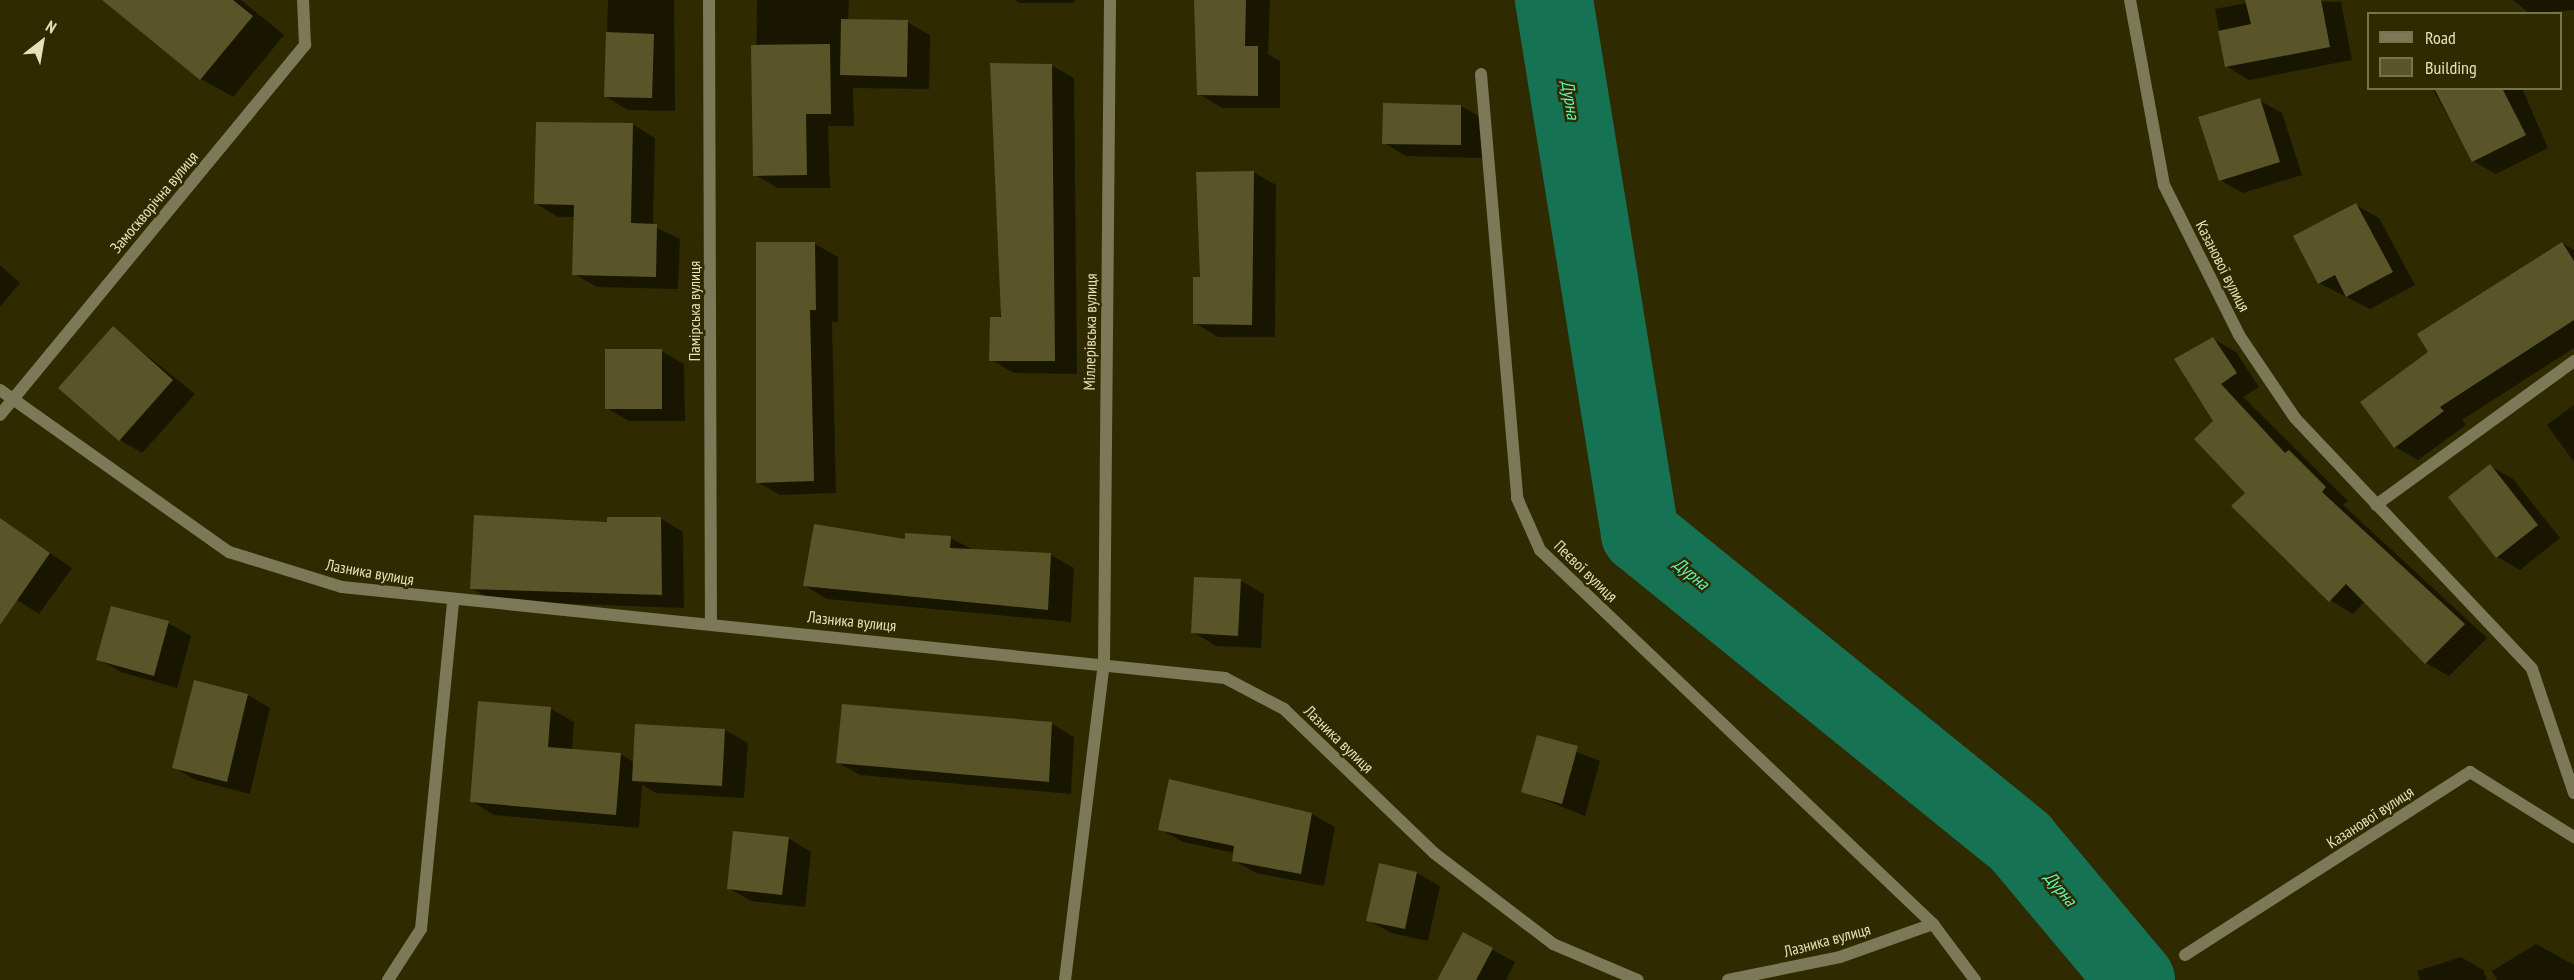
<!DOCTYPE html>
<html>
<head>
<meta charset="utf-8">
<style>
  body { margin:0 }
  #map { position:relative; width:2574px; height:980px; overflow:hidden; background:#2f2a00; font-family:"PT Sans Narrow",sans-serif }
  div>[style] { position:absolute }
  [style*='--x'] { left:calc(var(--x)*1px); top:calc(var(--y)*1px); width:calc(var(--w)*1px); rotate:calc(var(--a)*1deg) }
  .shadow>* { inset:0; background:#0007 }
  .river>* { height:78px; margin:-39px; padding:0 39px; transform-origin:39px; border-radius:39px; background:#157353 }
  .building>* { inset:0; background:#595528 }
  .street>* { height:12px; margin:-6px; padding:0 6px; transform-origin:6px; border-radius:6px; background:#7c7959 }
  span { translate:-50% -50%; white-space:nowrap; text-align:center; line-height:1.15; -webkit-text-stroke:5px #2f2a00; paint-order:stroke }
  .street-label { font-size:16px; color:#e5e2ba }
  .water-label { font-size:18px; color:#5df6bb; font-style:italic }
  .legend { position:absolute; left:2367px; top:12px; width:195px; height:78px; box-sizing:border-box; background:#2f2a00; border:2px solid #78744a; margin:0; padding:8px 10px; list-style:none; font-size:18px; color:#e5e2ba }
  .legend li { display:flex; align-items:center; gap:12px; height:30px }
  .legend b { width:30px; border:2px solid #78744a }
  .north { position:absolute; left:12px; top:12px; width:60px; height:60px; -webkit-text-stroke:4px #2f2a00; paint-order:stroke; rotate:31deg; font-size:16px; font-weight:700; line-height:24px; text-align:center; color:#e5e2ba }
  .north::after { content:''; display:block; margin:auto; width:21px; height:27px; background:#e5e2ba; clip-path:polygon(50% 0,100% 100%,50% 72%,0 100%) }
</style>
</head>
<body>
<div id="map">
  <div class="shadow">
    <div style="clip-path:polygon(104px 0,241px 0,284px 35px,233px 97px,201px 79px)"></div>
    <div style="clip-path:polygon(608px 0,674px 0,675px 111px,628px 110px,605px 96px)"></div>
    <div style="clip-path:polygon(757px 0,849px 0,848px 21px,907px 22px,930px 35px,929px 89px,853px 88px,854px 126px,828px 126px,830px 188px,778px 188px,755px 175px)"></div>
    <div style="clip-path:polygon(1014px 0,1075px 0,1075px 3px,1020px 3px)"></div>
    <div style="clip-path:polygon(1196px 0,1270px 0,1268px 54px,1280px 61px,1280px 108px,1222px 108px,1199px 94px)"></div>
    <div style="clip-path:polygon(2262px 0,2341px 2px,2352px 60px,2249px 80px,2226px 66px,2215px 9px)"></div>
    <div style="clip-path:polygon(2513px 0,2574px 0,2574px 10px,2530px 14px)"></div>
    <div style="clip-path:polygon(1051px 65px,1074px 78px,1077px 374px,1014px 373px,991px 360px)"></div>
    <div style="clip-path:polygon(2432px 88px,2522px 88px,2548px 148px,2496px 174px,2473px 161px)"></div>
    <div style="clip-path:polygon(2259px 100px,2282px 113px,2302px 175px,2243px 193px,2220px 180px)"></div>
    <div style="clip-path:polygon(1461px 106px,1484px 119px,1483px 158px,1406px 156px,1384px 143px)"></div>
    <div style="clip-path:polygon(632px 124px,655px 138px,653px 226px,680px 239px,678px 289px,597px 287px,574px 274px,575px 217px,558px 217px,535px 203px)"></div>
    <div style="clip-path:polygon(1253px 172px,1276px 185px,1275px 337px,1218px 337px,1195px 323px,1201px 278px)"></div>
    <div style="clip-path:polygon(2356px 205px,2379px 218px,2415px 285px,2370px 309px,2319px 283px)"></div>
    <div style="clip-path:polygon(2562px 243px,2574px 250px,2574px 348px,2462px 420px,2466px 425px,2418px 460px,2395px 447px,2430px 352px)"></div>
    <div style="clip-path:polygon(815px 244px,838px 257px,838px 322px,832px 322px,836px 493px,780px 495px,757px 482px)"></div>
    <div style="clip-path:polygon(0 265px,20px 283px,0 307px)"></div>
    <div style="clip-path:polygon(113px 328px,195px 394px,142px 453px,120px 440px)"></div>
    <div style="clip-path:polygon(2213px 339px,2236px 352px,2259px 387px,2243px 397px,2348px 501px,2343px 505px,2487px 638px,2449px 676px,2426px 663px,2365px 601px,2353px 614px,2330px 600px,2247px 493px,2215px 422px)"></div>
    <div style="clip-path:polygon(661px 351px,684px 364px,685px 421px,629px 421px,606px 408px)"></div>
    <div style="clip-path:polygon(2574px 405px,2574px 462px,2547px 425px)"></div>
    <div style="clip-path:polygon(2490px 466px,2513px 479px,2560px 538px,2520px 570px,2497px 557px)"></div>
    <div style="clip-path:polygon(660px 518px,683px 532px,684px 608px,494px 601px,471px 588px,609px 524px)"></div>
    <div style="clip-path:polygon(0 519px,72px 568px,39px 614px,0 589px)"></div>
    <div style="clip-path:polygon(951px 538px,973px 550px,1051px 555px,1074px 568px,1071px 622px,827px 599px,804px 585px,906px 541px)"></div>
    <div style="clip-path:polygon(1195px 579px,1241px 581px,1264px 594px,1261px 648px,1216px 646px,1193px 632px)"></div>
    <div style="clip-path:polygon(168px 623px,191px 636px,177px 688px,121px 672px,98px 659px)"></div>
    <div style="clip-path:polygon(248px 695px,270px 708px,250px 794px,196px 780px,173px 767px)"></div>
    <div style="clip-path:polygon(479px 703px,551px 709px,574px 722px,572px 750px,620px 754px,635px 763px,725px 730px,748px 743px,744px 798px,656px 793px,642px 785px,639px 828px,494px 815px,471px 801px)"></div>
    <div style="clip-path:polygon(1052px 724px,1074px 737px,1071px 794px,860px 775px,837px 762px)"></div>
    <div style="clip-path:polygon(1538px 737px,1600px 761px,1585px 816px,1522px 791px)"></div>
    <div style="clip-path:polygon(1170px 781px,1312px 814px,1335px 827px,1324px 886px,1256px 873px,1233px 860px,1235px 853px,1183px 842px,1160px 829px)"></div>
    <div style="clip-path:polygon(788px 838px,811px 852px,805px 907px,751px 901px,728px 888px)"></div>
    <div style="clip-path:polygon(1380px 865px,1417px 873px,1440px 886px,1428px 941px,1391px 933px,1368px 920px)"></div>
    <div style="clip-path:polygon(1464px 934px,1515px 962px,1506px 980px,1456px 980px)"></div>
    <div style="clip-path:polygon(2536px 944px,2574px 965px,2574px 980px,2497px 980px,2492px 971px)"></div>
    <div style="clip-path:polygon(2461px 957px,2483px 970px,2487px 980px,2420px 980px,2417px 971px)"></div>
  </div>
  <div class="river">
    <div style="--x:1554;--y:0;--w:541;--a:80.85"></div>
    <div style="--x:1640;--y:534;--w:491;--a:39"></div>
    <div style="--x:2021;--y:843;--w:179;--a:50"></div>
  </div>
  <div class="building">
    <div style="clip-path:polygon(102px 0,233px 0,253px 16px,200px 80px)"></div>
    <div style="clip-path:polygon(1194px 0,1246px 0,1245px 46px,1258px 46px,1258px 96px,1197px 95px)"></div>
    <div style="clip-path:polygon(2245px 0,2321px 0,2330px 47px,2225px 67px,2218px 31px,2251px 24px)"></div>
    <div style="clip-path:polygon(841px 19px,908px 20px,907px 77px,840px 75px)"></div>
    <div style="clip-path:polygon(606px 32px,654px 34px,652px 98px,604px 97px)"></div>
    <div style="clip-path:polygon(830px 44px,831px 114px,806px 114px,807px 175px,753px 176px,751px 45px)"></div>
    <div style="clip-path:polygon(990px 63px,1052px 64px,1055px 361px,989px 361px,990px 317px,1001px 317px)"></div>
    <div style="clip-path:polygon(2434px 88px,2502px 88px,2526px 135px,2472px 162px)"></div>
    <div style="clip-path:polygon(2260px 98px,2280px 162px,2219px 181px,2198px 117px)"></div>
    <div style="clip-path:polygon(1383px 103px,1461px 105px,1461px 145px,1382px 144px)"></div>
    <div style="clip-path:polygon(536px 122px,633px 123px,631px 223px,657px 224px,656px 277px,572px 275px,574px 205px,534px 204px)"></div>
    <div style="clip-path:polygon(1254px 171px,1252px 325px,1193px 324px,1193px 277px,1200px 277px,1196px 172px)"></div>
    <div style="clip-path:polygon(2356px 203px,2393px 272px,2346px 297px,2335px 275px,2318px 284px,2293px 236px)"></div>
    <div style="clip-path:polygon(756px 242px,815px 242px,816px 310px,810px 310px,814px 481px,756px 483px)"></div>
    <div style="clip-path:polygon(2562px 242px,2574px 261px,2574px 320px,2440px 407px,2444px 411px,2394px 448px,2360px 402px,2428px 352px,2417px 334px)"></div>
    <div style="clip-path:polygon(113px 326px,173px 380px,119px 441px,58px 388px)"></div>
    <div style="clip-path:polygon(2213px 337px,2237px 373px,2221px 384px,2285px 453px,2289px 450px,2326px 487px,2322px 492px,2465px 624px,2425px 664px,2346px 584px,2329px 602px,2231px 506px,2245px 493px,2194px 439px,2213px 421px,2174px 359px)"></div>
    <div style="clip-path:polygon(605px 349px,662px 349px,662px 409px,605px 409px)"></div>
    <div style="clip-path:polygon(2490px 464px,2538px 525px,2496px 558px,2448px 497px)"></div>
    <div style="clip-path:polygon(474px 515px,607px 522px,607px 517px,661px 517px,662px 595px,470px 589px)"></div>
    <div style="clip-path:polygon(0 518px,50px 553px,0 625px)"></div>
    <div style="clip-path:polygon(814px 524px,905px 539px,905px 533px,951px 536px,950px 548px,1051px 553px,1048px 610px,803px 586px)"></div>
    <div style="clip-path:polygon(1194px 577px,1241px 579px,1238px 636px,1191px 633px)"></div>
    <div style="clip-path:polygon(111px 606px,169px 621px,154px 676px,96px 660px)"></div>
    <div style="clip-path:polygon(194px 680px,248px 694px,227px 782px,172px 768px)"></div>
    <div style="clip-path:polygon(478px 701px,551px 707px,548px 747px,621px 753px,616px 815px,470px 802px)"></div>
    <div style="clip-path:polygon(842px 704px,1052px 722px,1049px 782px,836px 763px)"></div>
    <div style="clip-path:polygon(635px 724px,725px 729px,722px 786px,632px 781px)"></div>
    <div style="clip-path:polygon(1537px 735px,1578px 746px,1562px 804px,1521px 792px)"></div>
    <div style="clip-path:polygon(1169px 779px,1312px 813px,1301px 874px,1232px 861px,1234px 846px,1158px 830px)"></div>
    <div style="clip-path:polygon(733px 831px,789px 837px,782px 895px,727px 889px)"></div>
    <div style="clip-path:polygon(1379px 863px,1417px 872px,1405px 929px,1366px 921px)"></div>
    <div style="clip-path:polygon(1463px 932px,1493px 948px,1476px 980px,1437px 980px)"></div>
  </div>
  <div class="street">
    <div style="--x:709;--y:0;--w:623;--a:89.82"></div>
    <div style="--x:2130;--y:0;--w:188;--a:79.6"></div>
    <div style="--x:2164;--y:185;--w:168;--a:63.4"></div>
    <div style="--x:2239;--y:335;--w:100;--a:56"></div>
    <div style="--x:2295;--y:418;--w:345;--a:46.6"></div>
    <div style="--x:2532;--y:669;--w:131;--a:71.3"></div>
    <div style="--x:1481;--y:74;--w:426;--a:85.1"></div>
    <div style="--x:1517;--y:498;--w:57;--a:66.1"></div>
    <div style="--x:1540;--y:550;--w:543;--a:43.58"></div>
    <div style="--x:1933;--y:924;--w:70;--a:53.1"></div>
    <div style="--x:0;--y:390;--w:281;--a:35.3"></div>
    <div style="--x:229;--y:552;--w:118;--a:17.2"></div>
    <div style="--x:342;--y:587;--w:888;--a:5.88"></div>
    <div style="--x:1225;--y:678;--w:67;--a:27.7"></div>
    <div style="--x:1284;--y:709;--w:208;--a:43.8"></div>
    <div style="--x:1434;--y:853;--w:150;--a:37.4"></div>
    <div style="--x:1553;--y:944;--w:92;--a:23"></div>
    <div style="--x:0;--y:415;--w:480;--a:-50.5"></div>
    <div style="--x:305;--y:45;--w:45;--a:-92.5"></div>
    <div style="--x:2376;--y:505;--w:245;--a:-36"></div>
    <div style="--x:2185;--y:955;--w:339;--a:-32.7"></div>
    <div style="--x:2470;--y:772;--w:123;--a:32"></div>
    <div style="--x:388;--y:980;--w:61;--a:-57.1"></div>
    <div style="--x:421;--y:929;--w:329;--a:-84.4"></div>
    <div style="--x:1065;--y:980;--w:318;--a:-83"></div>
    <div style="--x:1104;--y:664;--w:664;--a:-89.48"></div>
    <div style="--x:1728;--y:980;--w:114;--a:-11.6"></div>
    <div style="--x:1840;--y:957;--w:99;--a:-19.5"></div>
  </div>
  <div class="street-label">
    <span style="left:154px;top:202px;rotate:-50deg">Замоскворічна вулиця</span>
    <span style="left:2223px;top:266px;rotate:63deg">Казанової вулиця</span>
    <span style="left:694px;top:311px;rotate:-90deg">Памірська вулиця</span>
    <span style="left:1090px;top:332px;rotate:-89deg">Міллерівська вулиця</span>
    <span style="left:1586px;top:571px;rotate:44deg">Пеєвої вулиця</span>
    <span style="left:370px;top:572px;rotate:10deg">Лазника вулиця</span>
    <span style="left:852px;top:621px;rotate:6deg">Лазника вулиця</span>
    <span style="left:1339px;top:739px;rotate:44deg">Лазника вулиця</span>
    <span style="left:2370px;top:817px;rotate:-33deg">Казанової вулиця</span>
    <span style="left:1827px;top:940px;rotate:-15deg">Лазника вулиця</span>
  </div>
  <div class="water-label">
    <span style="left:1570px;top:100px;rotate:81deg">Дурна</span>
    <span style="left:1691px;top:574px;rotate:39deg">Дурна</span>
    <span style="left:2060px;top:889px;rotate:50deg">Дурна</span>
  </div>
  <ul class="legend">
  <li><b style="height:8px;background:#7c7959"></b>Road</li>
  <li><b style="height:16px;background:#595528"></b>Building</li>
  </ul>
  <div class="north">N</div>
</div>
</body>
</html>
